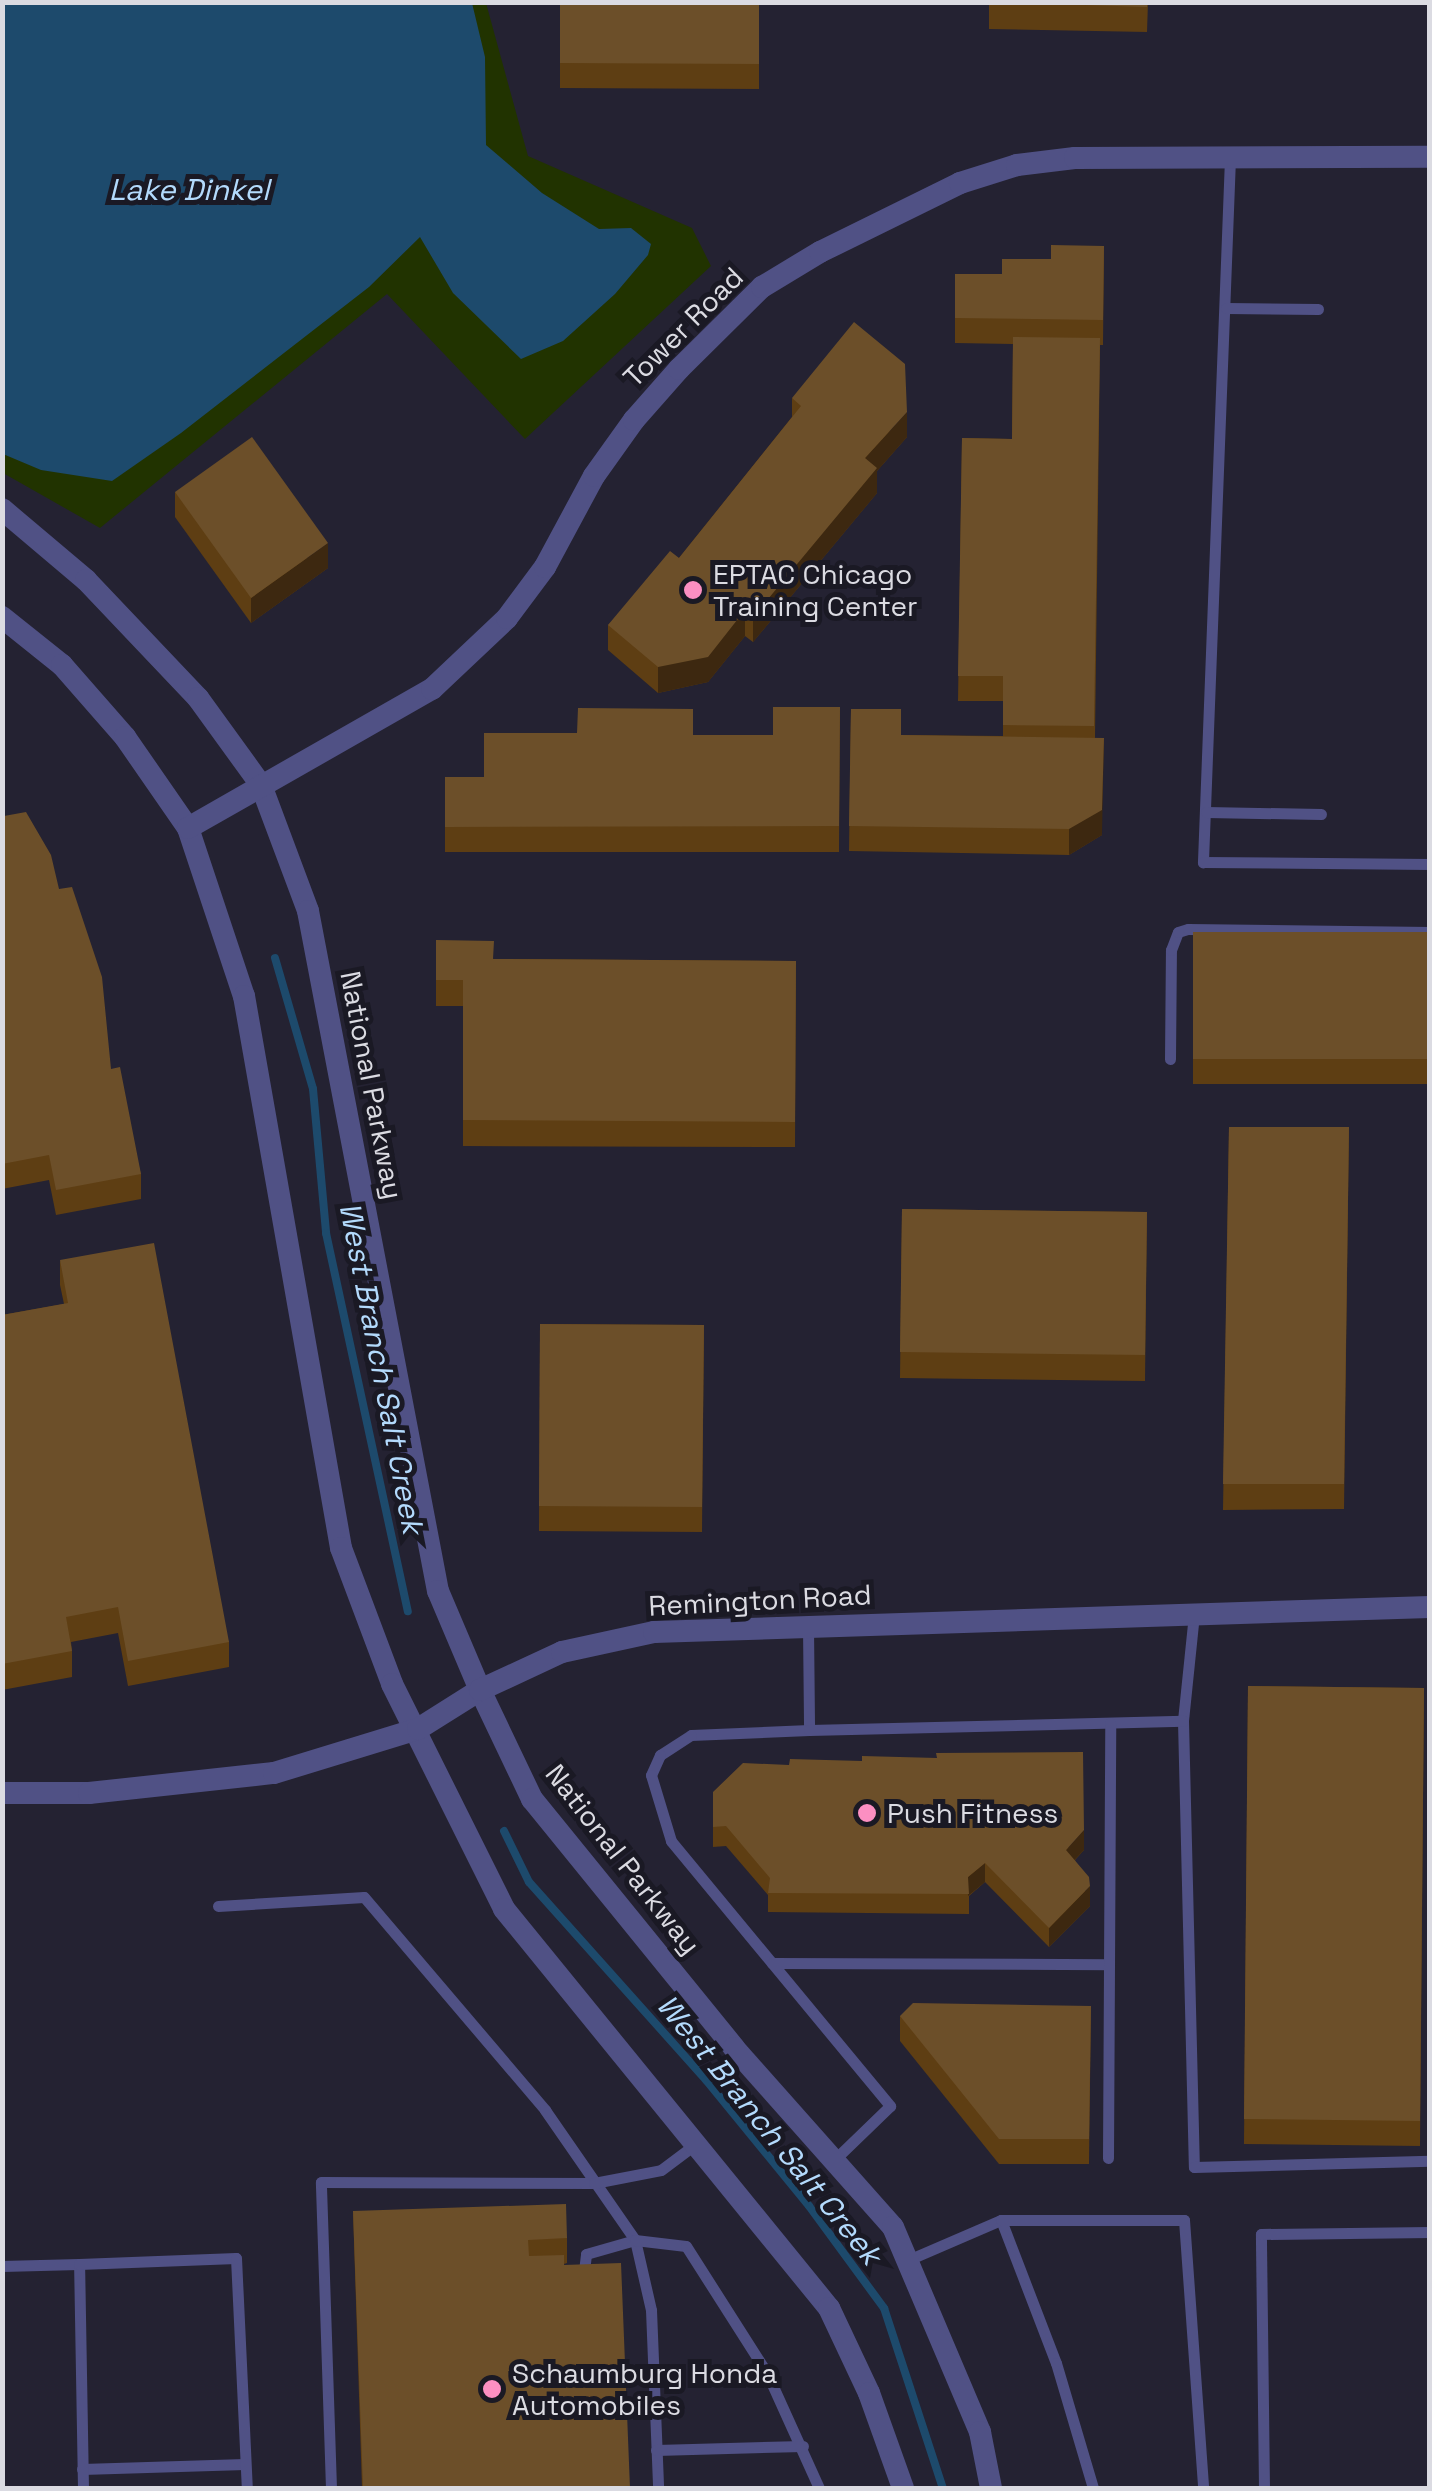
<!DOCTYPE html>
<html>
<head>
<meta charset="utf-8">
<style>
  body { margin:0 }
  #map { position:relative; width:1432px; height:2491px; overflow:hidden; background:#1a1924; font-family:"Space Grotesk",sans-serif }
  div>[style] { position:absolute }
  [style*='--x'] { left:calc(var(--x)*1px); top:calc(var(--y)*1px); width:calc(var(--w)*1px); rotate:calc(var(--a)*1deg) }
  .built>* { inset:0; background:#242232 }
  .green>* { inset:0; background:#213300 }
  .water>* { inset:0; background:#1d4a6c }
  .stream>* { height:8px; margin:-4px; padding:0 4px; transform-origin:4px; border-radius:4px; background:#1d4a6c }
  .lane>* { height:11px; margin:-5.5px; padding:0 5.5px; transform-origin:5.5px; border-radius:5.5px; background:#505185 }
  .street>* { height:22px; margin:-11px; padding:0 11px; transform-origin:11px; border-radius:11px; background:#505185 }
  .wall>* { inset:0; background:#5e3e13 }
  .shaded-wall>* { inset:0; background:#3d2810 }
  .building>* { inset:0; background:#6c4f29 }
  .dots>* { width:28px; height:28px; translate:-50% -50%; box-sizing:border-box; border:5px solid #1a1924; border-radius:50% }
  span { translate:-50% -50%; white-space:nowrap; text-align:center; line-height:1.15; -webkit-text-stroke:10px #1a1924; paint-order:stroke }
  .street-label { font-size:28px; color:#dbdbe2 }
  .poi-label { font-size:28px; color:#dbdbe2 }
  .left { translate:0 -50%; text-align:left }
  .water-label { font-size:30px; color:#b3dafc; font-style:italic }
  .frame { position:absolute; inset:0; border:5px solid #dbdbe2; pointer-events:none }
</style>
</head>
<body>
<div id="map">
  <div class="built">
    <div style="clip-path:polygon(2px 3px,1429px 3px,1429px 2488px,3px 2488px)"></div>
  </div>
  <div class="green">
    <div style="clip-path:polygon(3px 3px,486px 3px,528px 156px,692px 228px,711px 266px,525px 439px,387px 294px,100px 528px,3px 473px)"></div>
  </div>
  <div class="water">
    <div style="clip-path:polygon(3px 2px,472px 3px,485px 57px,486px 145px,542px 193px,599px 229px,631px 228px,651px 244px,648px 255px,615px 294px,563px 341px,521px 359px,453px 293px,420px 237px,369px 287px,181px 433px,112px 481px,41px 470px,3px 454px)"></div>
  </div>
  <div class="stream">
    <div style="--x:275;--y:958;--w:136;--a:73.8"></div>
    <div style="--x:313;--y:1089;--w:145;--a:84.8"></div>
    <div style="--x:326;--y:1233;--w:387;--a:77.8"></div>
    <div style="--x:504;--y:1831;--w:57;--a:63.9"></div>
    <div style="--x:529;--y:1882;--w:266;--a:48.2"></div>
    <div style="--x:706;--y:2080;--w:163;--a:50.7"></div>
    <div style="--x:809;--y:2206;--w:127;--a:53.7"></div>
    <div style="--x:884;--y:2308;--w:189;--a:71.9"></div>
  </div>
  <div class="lane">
    <div style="--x:1230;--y:158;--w:705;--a:92.2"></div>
    <div style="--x:1203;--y:862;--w:227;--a:0.5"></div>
    <div style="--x:1226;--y:308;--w:92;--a:0.6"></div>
    <div style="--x:1206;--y:812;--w:115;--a:1"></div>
    <div style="--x:1170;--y:1059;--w:109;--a:-89.5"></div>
    <div style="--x:1171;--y:950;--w:19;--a:-69"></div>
    <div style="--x:1178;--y:932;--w:10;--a:-17"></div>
    <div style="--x:1188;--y:929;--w:242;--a:0.7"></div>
    <div style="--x:1194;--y:1614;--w:108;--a:95.9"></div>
    <div style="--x:1183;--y:1721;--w:446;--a:88.6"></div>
    <div style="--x:1194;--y:2167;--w:236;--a:-1.5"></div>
    <div style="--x:808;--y:1627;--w:103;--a:89.4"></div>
    <div style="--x:809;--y:1730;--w:118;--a:177.6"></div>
    <div style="--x:691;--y:1735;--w:37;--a:147"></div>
    <div style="--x:660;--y:1755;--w:22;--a:114"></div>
    <div style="--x:651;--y:1775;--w:69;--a:73.1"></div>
    <div style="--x:671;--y:1841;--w:344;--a:50.4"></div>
    <div style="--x:890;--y:2106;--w:78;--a:136"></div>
    <div style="--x:809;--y:1730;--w:374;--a:-1.4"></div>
    <div style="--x:218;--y:1906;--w:146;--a:-3.5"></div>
    <div style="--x:364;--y:1897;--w:280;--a:49.6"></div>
    <div style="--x:545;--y:2110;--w:158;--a:55.3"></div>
    <div style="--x:635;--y:2240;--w:72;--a:77.1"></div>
    <div style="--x:651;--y:2310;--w:178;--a:87.7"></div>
    <div style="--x:772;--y:1963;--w:337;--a:0.2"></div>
    <div style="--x:1108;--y:2158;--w:435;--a:-89.7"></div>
    <div style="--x:1001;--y:2220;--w:153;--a:69"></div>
    <div style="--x:1056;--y:2363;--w:130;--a:73.5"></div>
    <div style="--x:908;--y:2260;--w:101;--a:-23.3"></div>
    <div style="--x:1001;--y:2220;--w:183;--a:0"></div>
    <div style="--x:1184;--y:2220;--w:269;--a:85.9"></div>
    <div style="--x:2;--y:2266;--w:77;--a:-1.5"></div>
    <div style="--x:583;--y:2279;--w:25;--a:-83"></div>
    <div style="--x:586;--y:2254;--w:51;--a:-15.9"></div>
    <div style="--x:635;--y:2240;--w:51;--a:6.7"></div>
    <div style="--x:686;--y:2246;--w:151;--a:57.5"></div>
    <div style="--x:767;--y:2373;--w:126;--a:65.7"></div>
    <div style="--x:656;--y:2450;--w:147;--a:-1.6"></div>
    <div style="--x:82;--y:2469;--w:163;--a:-1.8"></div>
    <div style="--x:83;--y:2488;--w:224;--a:-91"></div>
    <div style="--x:79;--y:2264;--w:157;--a:-2.2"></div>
    <div style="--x:236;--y:2258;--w:230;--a:87.3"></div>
    <div style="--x:331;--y:2488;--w:306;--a:-91.9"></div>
    <div style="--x:321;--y:2182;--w:273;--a:0.2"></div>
    <div style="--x:594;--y:2183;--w:68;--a:-11"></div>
    <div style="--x:661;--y:2170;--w:45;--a:-36.9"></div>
    <div style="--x:1264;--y:2488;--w:254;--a:-90.7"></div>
    <div style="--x:1261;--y:2234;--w:169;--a:-0.7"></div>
  </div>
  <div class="street">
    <div style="--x:2;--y:509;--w:110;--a:40.2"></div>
    <div style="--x:86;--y:580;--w:163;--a:46.5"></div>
    <div style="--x:198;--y:698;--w:107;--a:54.1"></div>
    <div style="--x:261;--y:785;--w:134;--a:69.5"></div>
    <div style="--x:308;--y:911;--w:692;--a:79.18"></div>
    <div style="--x:438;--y:1591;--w:108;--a:67"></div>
    <div style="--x:480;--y:1690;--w:121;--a:64.5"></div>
    <div style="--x:532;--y:1799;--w:321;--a:50.9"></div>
    <div style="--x:734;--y:2048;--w:239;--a:48.4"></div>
    <div style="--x:893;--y:2227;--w:223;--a:67"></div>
    <div style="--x:980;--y:2432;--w:57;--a:78.9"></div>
    <div style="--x:2;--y:617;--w:77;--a:38.7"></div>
    <div style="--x:62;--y:665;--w:96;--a:48.8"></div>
    <div style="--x:125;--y:737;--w:111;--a:55.3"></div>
    <div style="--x:188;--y:828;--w:177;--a:71.6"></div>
    <div style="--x:244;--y:996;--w:560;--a:80.03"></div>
    <div style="--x:341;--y:1548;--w:145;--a:69.4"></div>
    <div style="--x:392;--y:1684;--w:251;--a:63.5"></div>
    <div style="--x:504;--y:1909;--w:515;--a:50.84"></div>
    <div style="--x:829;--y:2308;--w:94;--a:64.8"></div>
    <div style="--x:869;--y:2393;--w:101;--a:70.3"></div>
    <div style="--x:188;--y:828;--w:281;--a:-29.7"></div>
    <div style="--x:432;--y:689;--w:103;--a:-43.4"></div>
    <div style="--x:507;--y:618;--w:64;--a:-53.3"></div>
    <div style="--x:545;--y:567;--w:103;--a:-61.7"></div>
    <div style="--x:594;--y:476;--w:69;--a:-54.5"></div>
    <div style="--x:634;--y:420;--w:68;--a:-48.6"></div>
    <div style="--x:679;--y:369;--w:117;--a:-44.7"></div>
    <div style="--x:762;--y:287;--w:68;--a:-31.1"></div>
    <div style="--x:820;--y:252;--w:156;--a:-26.2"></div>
    <div style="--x:960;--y:183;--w:60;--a:-17.5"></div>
    <div style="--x:1017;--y:165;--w:58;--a:-6.9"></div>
    <div style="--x:1075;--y:158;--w:355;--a:-0.2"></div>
    <div style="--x:2;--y:1793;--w:87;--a:0"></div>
    <div style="--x:89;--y:1793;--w:186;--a:-6.2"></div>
    <div style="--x:274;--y:1773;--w:151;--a:-17"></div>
    <div style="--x:418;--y:1729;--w:73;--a:-32.2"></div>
    <div style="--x:480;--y:1690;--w:90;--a:-24.9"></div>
    <div style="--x:562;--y:1652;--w:94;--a:-12.3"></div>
    <div style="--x:654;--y:1632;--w:776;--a:-1.85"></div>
  </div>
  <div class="wall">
    <div style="clip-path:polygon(560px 2px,759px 2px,759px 89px,560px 88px)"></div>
    <div style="clip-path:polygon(989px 2px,1148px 2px,1147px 32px,989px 29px)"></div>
    <div style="clip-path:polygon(1104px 246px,1103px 345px,1100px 345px,1095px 738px,1102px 835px,1069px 855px,849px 851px,851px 709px,901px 735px,1003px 736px,1003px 701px,958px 701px,962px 438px,1012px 439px,1013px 344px,955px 343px,955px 274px,1002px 274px)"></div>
    <div style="clip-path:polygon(792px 398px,907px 437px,877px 471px,877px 493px,753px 642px,745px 636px,708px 682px,658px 693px,608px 650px,608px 625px,679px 558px,792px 417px)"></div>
    <div style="clip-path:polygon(175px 492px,328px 568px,251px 623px,175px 517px)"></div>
    <div style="clip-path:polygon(840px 707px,839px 852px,445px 852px,445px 777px,484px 777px,693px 735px,773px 735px)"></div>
    <div style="clip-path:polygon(2px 806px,4px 816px,59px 889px,141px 1174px,141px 1199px,56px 1215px,49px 1180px,2px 1189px)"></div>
    <div style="clip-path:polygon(1193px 932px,1430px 932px,1430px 1084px,1193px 1084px)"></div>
    <div style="clip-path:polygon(436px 940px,494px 959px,796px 961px,795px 1147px,463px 1146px,463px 1006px,436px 1006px)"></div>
    <div style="clip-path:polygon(1229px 1127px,1349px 1127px,1344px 1509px,1223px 1510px)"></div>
    <div style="clip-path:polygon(902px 1209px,1147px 1212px,1145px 1381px,900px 1378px)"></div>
    <div style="clip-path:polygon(60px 1260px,229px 1642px,229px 1667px,128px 1686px,118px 1633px,71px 1642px,72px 1651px,72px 1677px,2px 1690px,2px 1315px,64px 1304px,60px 1285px)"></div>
    <div style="clip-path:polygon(540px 1324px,704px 1325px,702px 1532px,539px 1531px)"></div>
    <div style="clip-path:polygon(1248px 1686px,1424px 1688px,1420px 2146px,1244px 2144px)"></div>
    <div style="clip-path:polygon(713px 1792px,1084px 1850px,1075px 1860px,1090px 1906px,1049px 1947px,985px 1882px,969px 1896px,969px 1914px,768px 1912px,768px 1895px,726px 1846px,713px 1847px)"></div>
    <div style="clip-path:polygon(2px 1872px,5px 2058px,5px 2083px,2px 2083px)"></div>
    <div style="clip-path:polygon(1091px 2006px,1089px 2164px,999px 2164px,900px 2041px,900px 2016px)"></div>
    <div style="clip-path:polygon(353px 2211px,567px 2238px,567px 2263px,564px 2264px,630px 2488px,362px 2488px)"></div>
  </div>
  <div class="shaded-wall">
    <div style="clip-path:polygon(907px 412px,907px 437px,877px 471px,877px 493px,753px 642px,753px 617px,865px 458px)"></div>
    <div style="clip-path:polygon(328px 543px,328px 568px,251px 623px,251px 598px)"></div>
    <div style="clip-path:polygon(745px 610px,745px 636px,708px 682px,658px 693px,658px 667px)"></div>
    <div style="clip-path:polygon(1104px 738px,1102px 835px,1069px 855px,1069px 829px)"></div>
    <div style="clip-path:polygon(1084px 1830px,1084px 1850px,1066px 1869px,1066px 1850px)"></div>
    <div style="clip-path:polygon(985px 1863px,985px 1882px,968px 1896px,968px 1877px)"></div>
    <div style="clip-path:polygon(1090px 1886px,1090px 1906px,1049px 1947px,1049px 1928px)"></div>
  </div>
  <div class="building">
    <div style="clip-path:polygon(560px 2px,759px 2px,759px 64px,560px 63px)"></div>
    <div style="clip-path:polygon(989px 2px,1147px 2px,1147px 7px)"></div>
    <div style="clip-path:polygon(1051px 245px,1104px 246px,1103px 320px,955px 318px,955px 274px,1002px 274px,1002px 259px,1051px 259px)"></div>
    <div style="clip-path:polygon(854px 322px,905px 364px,907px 412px,865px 458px,877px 468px,753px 617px,745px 610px,708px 657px,658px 667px,608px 625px,670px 551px,679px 558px,801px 406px,792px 398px)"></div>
    <div style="clip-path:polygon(1013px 337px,1100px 338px,1094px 726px,1003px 725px,1003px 676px,958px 676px,962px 438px,1012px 439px)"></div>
    <div style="clip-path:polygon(252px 437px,328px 543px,251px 598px,175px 492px)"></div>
    <div style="clip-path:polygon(773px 707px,840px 707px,839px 826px,445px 827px,445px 777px,484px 777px,484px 733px,577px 733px,578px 708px,693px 709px,693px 735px,773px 735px)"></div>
    <div style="clip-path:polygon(851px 709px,901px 709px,901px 735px,1104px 738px,1102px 810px,1069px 829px,849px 826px)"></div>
    <div style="clip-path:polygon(2px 806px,4px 816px,26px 812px,51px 855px,59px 889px,72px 887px,102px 977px,111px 1069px,120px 1067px,141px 1174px,56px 1190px,49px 1155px,2px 1164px)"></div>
    <div style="clip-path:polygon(1193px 932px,1430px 932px,1430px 1059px,1193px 1059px)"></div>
    <div style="clip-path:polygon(436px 940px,494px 941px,493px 959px,796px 961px,795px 1122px,463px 1120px,463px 980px,436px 980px)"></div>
    <div style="clip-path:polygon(1229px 1127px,1349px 1127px,1344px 1484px,1223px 1484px)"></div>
    <div style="clip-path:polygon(902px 1209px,1147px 1212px,1145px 1355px,900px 1352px)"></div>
    <div style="clip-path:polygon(154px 1243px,229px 1642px,128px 1661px,118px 1607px,66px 1617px,72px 1651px,2px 1664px,2px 1315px,68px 1303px,60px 1260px)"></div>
    <div style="clip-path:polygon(540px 1324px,704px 1325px,702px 1507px,539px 1506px)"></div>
    <div style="clip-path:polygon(1248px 1686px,1424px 1688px,1420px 2121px,1244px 2119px)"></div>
    <div style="clip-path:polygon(1083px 1752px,1084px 1830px,1066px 1850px,1089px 1877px,1090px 1886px,1049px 1928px,985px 1863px,968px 1877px,969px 1894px,768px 1893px,770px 1878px,726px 1826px,713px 1827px,713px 1792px,743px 1763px,789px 1765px,790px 1759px,862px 1761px,862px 1756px,937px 1758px,936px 1753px)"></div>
    <div style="clip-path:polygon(2px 1872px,5px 1872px,5px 2058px,2px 2058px)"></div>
    <div style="clip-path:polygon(913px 2003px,1091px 2006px,1089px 2139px,999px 2139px,900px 2016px)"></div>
    <div style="clip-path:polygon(566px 2204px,567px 2238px,528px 2240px,529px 2256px,564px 2255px,564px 2265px,621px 2263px,630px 2488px,363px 2488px,353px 2211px)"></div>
  </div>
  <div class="dots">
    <div style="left:693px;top:590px;background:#fc8fc2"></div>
    <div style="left:867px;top:1813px;background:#fc8fc2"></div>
    <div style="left:492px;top:2389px;background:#fc8fc2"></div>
  </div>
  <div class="street-label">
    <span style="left:683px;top:327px;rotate:-45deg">Tower Road</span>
    <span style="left:372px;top:1085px;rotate:79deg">National Parkway</span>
    <span style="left:760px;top:1600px;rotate:-3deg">Remington Road</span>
    <span style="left:623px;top:1859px;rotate:52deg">National Parkway</span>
  </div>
  <div class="poi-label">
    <span class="left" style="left:713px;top:590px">EPTAC Chicago<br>Training Center</span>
    <span class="left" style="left:887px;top:1813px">Push Fitness</span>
    <span class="left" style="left:512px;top:2389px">Schaumburg Honda<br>Automobiles</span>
  </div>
  <div class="water-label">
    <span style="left:189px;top:190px">Lake Dinkel</span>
    <span style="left:381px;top:1368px;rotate:79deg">West Branch Salt Creek</span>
    <span style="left:769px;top:2130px;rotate:51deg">West Branch Salt Creek</span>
  </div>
  <div class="frame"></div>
</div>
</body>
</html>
